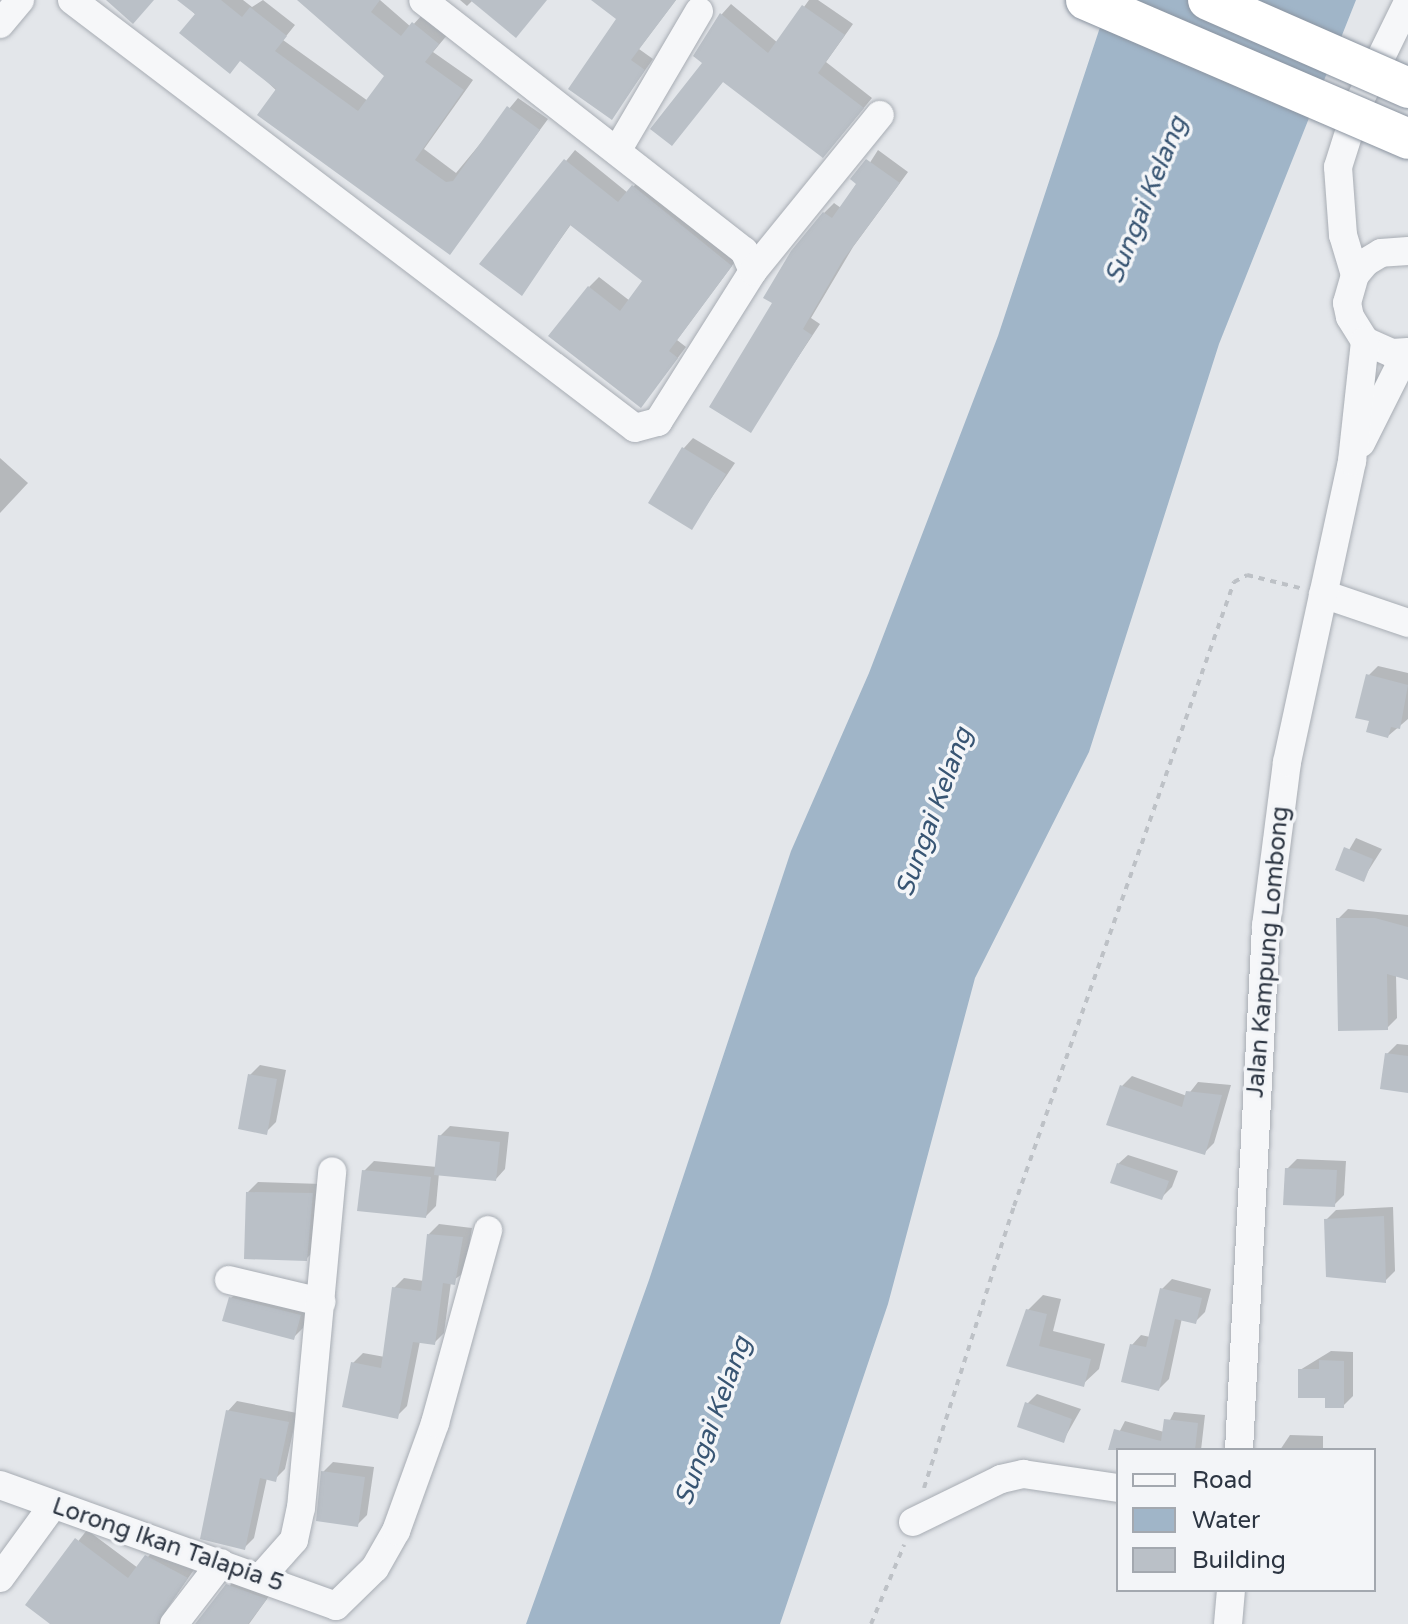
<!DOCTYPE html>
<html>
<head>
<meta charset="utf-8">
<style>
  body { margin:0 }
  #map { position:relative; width:1408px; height:1624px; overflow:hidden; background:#e3e6ea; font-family:"Varela Round",sans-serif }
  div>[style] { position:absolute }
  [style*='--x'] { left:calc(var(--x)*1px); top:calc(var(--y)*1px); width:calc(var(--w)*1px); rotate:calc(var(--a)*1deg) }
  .water>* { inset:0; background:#a0b5c8 }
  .shadow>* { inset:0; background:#0003 }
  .building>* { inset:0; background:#bac0c7 }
  .path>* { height:4px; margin-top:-2px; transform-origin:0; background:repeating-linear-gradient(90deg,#bdc1c6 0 6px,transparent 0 12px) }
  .roads { filter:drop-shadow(0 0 2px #a8adb4) drop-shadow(0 0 2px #a8adb4) }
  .minor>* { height:28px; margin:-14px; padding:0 14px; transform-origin:14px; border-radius:14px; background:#f6f7f9 }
  .bridges { filter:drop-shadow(0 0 2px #8b94a0) drop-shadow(0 0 2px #8b94a0) }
  .highway-bridge>* { height:40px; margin:-20px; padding:0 20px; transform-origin:20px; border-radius:20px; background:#fff }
  span { translate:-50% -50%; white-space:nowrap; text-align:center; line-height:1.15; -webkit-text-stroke:7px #f3f5f8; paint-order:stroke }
  .street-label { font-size:24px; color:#2c3542 }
  .water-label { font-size:26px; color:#385573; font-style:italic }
  .legend { position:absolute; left:1116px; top:1448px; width:260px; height:144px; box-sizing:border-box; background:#f3f5f8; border:2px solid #a3a8af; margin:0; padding:10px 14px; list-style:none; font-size:24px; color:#2c3542 }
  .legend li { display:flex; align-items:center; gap:16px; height:40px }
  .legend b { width:40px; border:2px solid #a3a8af }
</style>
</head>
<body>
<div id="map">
  <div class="water">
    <div style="clip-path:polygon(1109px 0,1356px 0,1219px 344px,1089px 752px,975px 978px,888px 1304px,780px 1624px,526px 1624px,649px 1280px,791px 851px,869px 673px,998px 336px)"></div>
  </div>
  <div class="shadow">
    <div style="clip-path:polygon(180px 0,243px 0,252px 7px,263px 0,295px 25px,283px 40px,368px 101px,387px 76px,320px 0,380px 0,411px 27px,423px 14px,448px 34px,433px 52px,473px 80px,424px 149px,456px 173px,518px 98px,548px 119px,449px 253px)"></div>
    <div style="clip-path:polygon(460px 0,473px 0,467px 6px)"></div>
    <div style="clip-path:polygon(602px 0,676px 0,639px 49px,653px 59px,612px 117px,619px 19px)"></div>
    <div style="clip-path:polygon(809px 0,818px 0,853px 24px,826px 62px,872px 98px,833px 145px,724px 80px,672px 143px,704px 63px,695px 55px,722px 14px,731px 4px,778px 43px)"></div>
    <div style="clip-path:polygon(575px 150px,628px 193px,643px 176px,740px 255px,677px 340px,686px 347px,641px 406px,589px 287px,599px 277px,630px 301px,645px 281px,572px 223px,522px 293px,482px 264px)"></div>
    <div style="clip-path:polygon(878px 150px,908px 172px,853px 247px,811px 318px,820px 324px,750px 430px,824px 213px,834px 203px,841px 208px)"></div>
    <div style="clip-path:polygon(693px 438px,735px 463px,691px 528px,684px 448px)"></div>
    <div style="clip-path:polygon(0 458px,28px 483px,0 513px)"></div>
    <div style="clip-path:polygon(1378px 666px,1408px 673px,1408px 719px,1388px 736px,1371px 720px,1368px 676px)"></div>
    <div style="clip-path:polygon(1356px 838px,1382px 849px,1363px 879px,1338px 869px)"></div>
    <div style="clip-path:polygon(1348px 909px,1408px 915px,1408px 978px,1396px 975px,1397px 1018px,1387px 1028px,1338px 919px)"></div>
    <div style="clip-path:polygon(1397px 1044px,1408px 1045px,1408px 1091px,1387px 1054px)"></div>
    <div style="clip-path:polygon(260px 1065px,286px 1070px,276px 1122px,266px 1132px,250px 1075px)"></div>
    <div style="clip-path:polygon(1132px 1076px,1187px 1096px,1198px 1082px,1231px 1085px,1214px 1143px,1204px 1153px,1122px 1086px)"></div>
    <div style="clip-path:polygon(450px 1126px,509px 1132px,505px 1169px,496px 1179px,439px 1173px,436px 1206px,426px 1216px,364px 1171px,374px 1161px,437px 1167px,440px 1136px)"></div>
    <div style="clip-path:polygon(1128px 1155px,1178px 1171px,1172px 1187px,1162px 1197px,1118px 1164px)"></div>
    <div style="clip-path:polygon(1297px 1159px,1346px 1161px,1344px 1195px,1334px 1205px,1287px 1169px)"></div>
    <div style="clip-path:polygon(258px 1182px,322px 1184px,316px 1249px,306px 1259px,248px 1192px)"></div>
    <div style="clip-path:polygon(1393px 1207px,1395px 1271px,1385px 1281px,1326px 1220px,1336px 1210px)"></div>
    <div style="clip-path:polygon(439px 1224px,472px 1228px,465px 1272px,451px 1282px,444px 1333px,434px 1343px,420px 1341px,407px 1406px,397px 1416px,353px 1363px,363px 1353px,385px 1357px,394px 1288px,404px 1278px,424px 1281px,429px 1234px)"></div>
    <div style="clip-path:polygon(1172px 1279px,1211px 1289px,1205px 1312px,1195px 1322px,1182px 1318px,1169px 1379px,1159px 1389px,1132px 1345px,1141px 1335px,1150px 1337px,1162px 1289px)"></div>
    <div style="clip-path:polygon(241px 1289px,310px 1305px,303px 1328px,293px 1338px,231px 1298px)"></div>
    <div style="clip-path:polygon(1043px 1295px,1061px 1299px,1053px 1331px,1105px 1344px,1099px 1369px,1083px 1384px,1008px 1365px,1028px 1310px)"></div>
    <div style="clip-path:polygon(1331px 1351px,1353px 1352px,1353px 1396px,1343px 1406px,1300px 1370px)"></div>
    <div style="clip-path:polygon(1037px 1394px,1081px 1409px,1063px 1441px,1027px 1404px)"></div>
    <div style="clip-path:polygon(237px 1401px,297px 1413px,285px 1469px,275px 1479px,267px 1478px,254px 1538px,244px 1548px,228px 1411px)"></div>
    <div style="clip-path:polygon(1174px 1412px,1205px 1415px,1201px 1450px,1110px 1450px,1125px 1421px,1164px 1432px)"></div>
    <div style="clip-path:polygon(1290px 1435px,1323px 1436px,1323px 1450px,1280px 1450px)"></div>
    <div style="clip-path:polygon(333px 1462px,374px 1467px,367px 1515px,357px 1525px,323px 1472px)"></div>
    <div style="clip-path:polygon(87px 1530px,138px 1568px,157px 1547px,196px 1567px,166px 1609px,172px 1624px,53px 1624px,28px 1605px)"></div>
    <div style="clip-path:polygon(238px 1576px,274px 1589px,249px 1624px,198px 1624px)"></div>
  </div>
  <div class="building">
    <div style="clip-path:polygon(106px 0,154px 0,133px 24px)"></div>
    <div style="clip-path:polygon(177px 0,221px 0,242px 17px,250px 7px,287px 36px,275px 51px,358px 111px,384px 76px,297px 0,380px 0,371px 12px,401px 36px,412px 22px,439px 44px,425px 62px,464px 90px,415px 160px,446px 182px,453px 181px,507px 106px,540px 130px,450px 255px,257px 115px,276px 89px,240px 61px,230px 74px,179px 33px,195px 14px)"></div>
    <div style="clip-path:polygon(470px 0,547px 0,516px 38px)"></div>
    <div style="clip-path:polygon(591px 0,676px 0,631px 60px,645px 70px,612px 120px,568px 89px,616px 19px)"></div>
    <div style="clip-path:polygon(802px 5px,845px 35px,818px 73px,864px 108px,823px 158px,723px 82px,672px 146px,650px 129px,702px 63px,693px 56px,720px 13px,768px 53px)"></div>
    <div style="clip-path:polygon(564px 159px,618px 202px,632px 185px,732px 266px,669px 351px,678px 358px,641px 408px,548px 336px,588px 286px,620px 311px,642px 281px,570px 225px,522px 296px,479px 264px)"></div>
    <div style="clip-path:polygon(866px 159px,900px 183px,843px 260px,803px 329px,812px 335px,751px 433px,709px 407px,772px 303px,763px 298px,791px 251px,823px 212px,832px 218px,856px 184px,850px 179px)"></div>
    <div style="clip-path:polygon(682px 447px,726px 474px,692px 530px,648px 503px)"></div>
    <div style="clip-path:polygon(1366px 674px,1408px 685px,1400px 729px,1391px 727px,1388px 738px,1366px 732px,1369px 721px,1355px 718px)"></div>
    <div style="clip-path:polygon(1344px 847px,1373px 859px,1364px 882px,1335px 870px)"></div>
    <div style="clip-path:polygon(1336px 918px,1375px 918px,1408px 927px,1408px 980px,1387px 974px,1388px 1030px,1338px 1031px)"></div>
    <div style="clip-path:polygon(1385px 1053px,1408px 1056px,1408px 1093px,1380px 1089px)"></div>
    <div style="clip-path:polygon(248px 1074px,277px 1079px,267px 1135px,238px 1129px)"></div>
    <div style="clip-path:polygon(1120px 1085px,1182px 1107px,1186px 1091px,1222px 1095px,1205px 1155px,1106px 1125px)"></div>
    <div style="clip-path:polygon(438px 1135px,500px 1142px,496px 1181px,434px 1175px)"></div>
    <div style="clip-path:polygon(1117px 1163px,1169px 1181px,1162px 1200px,1110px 1183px)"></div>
    <div style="clip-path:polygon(1285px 1168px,1337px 1170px,1335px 1207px,1283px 1205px)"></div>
    <div style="clip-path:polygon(362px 1170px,431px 1177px,426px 1218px,357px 1211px)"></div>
    <div style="clip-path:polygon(246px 1192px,313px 1193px,307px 1261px,244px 1259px)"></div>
    <div style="clip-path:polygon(1384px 1216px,1386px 1283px,1326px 1277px,1324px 1219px)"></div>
    <div style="clip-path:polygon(427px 1234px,463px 1237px,455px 1285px,443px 1283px,435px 1345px,413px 1342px,398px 1419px,342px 1407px,351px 1362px,381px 1368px,392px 1287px,421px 1291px)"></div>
    <div style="clip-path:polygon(1160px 1288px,1202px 1298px,1196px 1324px,1175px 1319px,1159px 1391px,1121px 1382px,1130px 1344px,1146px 1347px)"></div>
    <div style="clip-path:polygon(229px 1297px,301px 1315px,294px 1340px,222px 1321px)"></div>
    <div style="clip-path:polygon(1026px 1309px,1047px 1314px,1039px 1346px,1091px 1359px,1084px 1387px,1006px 1366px)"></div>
    <div style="clip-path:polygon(1319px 1360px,1344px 1361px,1344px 1408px,1325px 1408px,1325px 1398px,1298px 1398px,1298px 1369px,1319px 1369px)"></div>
    <div style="clip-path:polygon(1025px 1402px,1072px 1419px,1064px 1443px,1017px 1427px)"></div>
    <div style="clip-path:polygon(226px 1410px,289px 1422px,276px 1482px,260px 1478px,245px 1550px,200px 1539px)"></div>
    <div style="clip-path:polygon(1164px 1419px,1198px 1423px,1195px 1450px,1108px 1450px,1114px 1429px,1161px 1441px)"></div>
    <div style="clip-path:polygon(321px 1471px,365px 1477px,358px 1527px,316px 1521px)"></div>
    <div style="clip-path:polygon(75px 1538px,128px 1578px,145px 1555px,188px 1578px,157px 1624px,50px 1624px,25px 1605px)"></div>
    <div style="clip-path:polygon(226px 1584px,267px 1599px,248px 1624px,195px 1624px)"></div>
  </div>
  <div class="path">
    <div style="--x:924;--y:1488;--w:296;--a:-72.3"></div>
    <div style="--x:1014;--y:1206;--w:662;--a:-70.58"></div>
    <div style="--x:1234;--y:582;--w:15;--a:-28"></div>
    <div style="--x:1247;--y:575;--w:55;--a:13.8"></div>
    <div style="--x:871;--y:1624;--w:86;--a:-67.3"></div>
  </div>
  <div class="roads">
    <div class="minor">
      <div style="--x:72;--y:0;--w:707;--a:37.24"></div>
      <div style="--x:635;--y:428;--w:24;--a:-15"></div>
      <div style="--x:658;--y:422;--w:178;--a:-57.8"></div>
      <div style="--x:753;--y:271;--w:22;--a:-114"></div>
      <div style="--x:744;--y:251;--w:407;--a:-142"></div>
      <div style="--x:0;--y:24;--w:31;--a:-50"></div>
      <div style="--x:617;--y:151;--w:162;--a:-59.6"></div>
      <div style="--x:1408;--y:251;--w:27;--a:176"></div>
      <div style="--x:1381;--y:253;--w:17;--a:149"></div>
      <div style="--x:1366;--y:262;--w:17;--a:130"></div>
      <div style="--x:1355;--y:275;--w:29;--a:106"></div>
      <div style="--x:1347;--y:303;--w:14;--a:78"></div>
      <div style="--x:1350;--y:317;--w:28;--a:58"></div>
      <div style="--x:1365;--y:341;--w:30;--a:24"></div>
      <div style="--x:1392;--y:353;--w:16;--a:-4"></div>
      <div style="--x:753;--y:271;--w:201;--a:-50.9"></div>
      <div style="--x:1355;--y:275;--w:42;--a:-106.7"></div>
      <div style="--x:1343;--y:235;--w:68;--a:-94.2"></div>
      <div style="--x:1338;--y:167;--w:66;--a:-72.4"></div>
      <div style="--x:1358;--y:104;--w:114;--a:-63.9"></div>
      <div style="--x:1361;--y:443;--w:101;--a:-63.4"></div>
      <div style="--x:1323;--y:594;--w:90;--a:18.8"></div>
      <div style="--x:229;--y:1280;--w:95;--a:13.4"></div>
      <div style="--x:1239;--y:1450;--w:525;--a:-87.05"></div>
      <div style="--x:1266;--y:926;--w:165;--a:-82.7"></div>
      <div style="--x:1287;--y:762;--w:308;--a:-77.8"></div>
      <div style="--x:1352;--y:461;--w:121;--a:-83.8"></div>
      <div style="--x:0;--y:1485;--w:357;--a:19.8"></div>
      <div style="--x:913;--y:1522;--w:98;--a:-26"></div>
      <div style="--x:1001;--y:1479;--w:23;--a:-13"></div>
      <div style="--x:1023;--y:1474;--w:96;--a:8.4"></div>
      <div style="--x:262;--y:1576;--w:48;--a:-48.4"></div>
      <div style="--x:294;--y:1540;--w:33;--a:-78"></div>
      <div style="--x:301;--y:1508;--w:338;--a:-84.7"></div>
      <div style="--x:0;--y:1578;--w:90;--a:-54"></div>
      <div style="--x:336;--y:1606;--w:54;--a:-44.3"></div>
      <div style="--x:375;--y:1568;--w:43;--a:-60.4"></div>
      <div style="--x:396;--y:1531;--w:115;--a:-70.1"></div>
      <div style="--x:435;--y:1423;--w:200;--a:-74.6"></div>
      <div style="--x:174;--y:1624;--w:77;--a:-52.4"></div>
      <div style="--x:1228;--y:1624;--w:34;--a:-85"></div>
    </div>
  </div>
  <div class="bridges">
    <div class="highway-bridge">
      <div style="--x:1086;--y:0;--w:351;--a:23.3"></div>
      <div style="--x:1208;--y:0;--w:219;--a:23.7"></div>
    </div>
  </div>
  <div class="street-label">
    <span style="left:1268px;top:952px;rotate:-85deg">Jalan Kampung Lombong</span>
    <span style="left:168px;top:1545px;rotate:19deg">Lorong Ikan Talapia 5</span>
  </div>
  <div class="water-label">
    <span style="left:1146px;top:200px;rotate:-68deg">Sungai Kelang</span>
    <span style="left:934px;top:812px;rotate:-70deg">Sungai Kelang</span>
    <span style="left:713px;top:1421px;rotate:-70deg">Sungai Kelang</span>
  </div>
  <ul class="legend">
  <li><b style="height:10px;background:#f6f7f9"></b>Road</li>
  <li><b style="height:22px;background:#a0b5c8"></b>Water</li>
  <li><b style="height:22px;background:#bac0c7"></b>Building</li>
  </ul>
</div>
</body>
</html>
